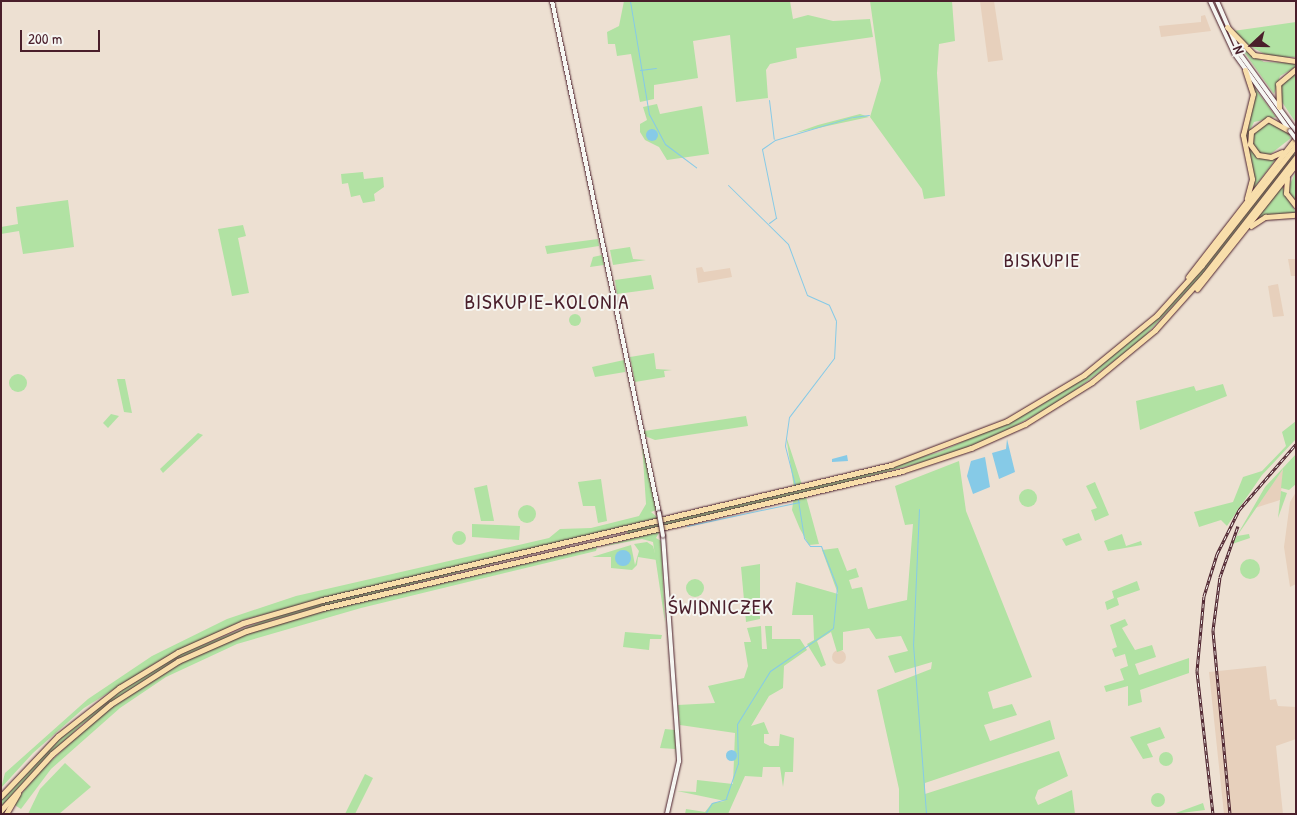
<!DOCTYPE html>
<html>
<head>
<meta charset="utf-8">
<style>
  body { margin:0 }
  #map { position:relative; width:1297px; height:815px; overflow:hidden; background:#ede0d2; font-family:"Patrick Hand",sans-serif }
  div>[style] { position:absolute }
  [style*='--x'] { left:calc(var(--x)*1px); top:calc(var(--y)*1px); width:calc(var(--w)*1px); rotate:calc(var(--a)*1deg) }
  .built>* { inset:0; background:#e7d0bc }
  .round { border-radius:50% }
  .green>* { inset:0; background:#b1e2a3 }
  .water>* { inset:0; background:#86cae7 }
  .stream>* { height:1px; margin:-0.5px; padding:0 0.5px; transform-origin:0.5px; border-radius:0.5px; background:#86cae7 }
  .roads { filter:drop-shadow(0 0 1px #4a1f2b) drop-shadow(0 0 1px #4a1f2b) }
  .secondary>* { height:4px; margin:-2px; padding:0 2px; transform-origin:2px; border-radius:2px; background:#f6f6f2 }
  .highway>* { height:5px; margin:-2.5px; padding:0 2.5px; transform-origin:2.5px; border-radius:2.5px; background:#f8deab }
  .rail>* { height:3px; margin-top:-1.5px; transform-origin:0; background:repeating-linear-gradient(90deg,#f6f6f2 0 4px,#4a1f2b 0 8px); box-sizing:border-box; border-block:1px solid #4a1f2b }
  .bridges { filter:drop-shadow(0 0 1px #4a1f2b) drop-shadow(0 0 1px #4a1f2b) }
  .secondary-bridge>* { height:4px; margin:-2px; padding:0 2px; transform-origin:2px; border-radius:2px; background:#f6f6f2 }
  span { translate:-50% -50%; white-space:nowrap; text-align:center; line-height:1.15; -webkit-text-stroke:4px #f6f6f2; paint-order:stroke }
  .neighbourhood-label { font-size:20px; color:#4a1f2b; letter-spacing:1px }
  .quarter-label { font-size:21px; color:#4a1f2b; letter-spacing:1px }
  .frame { position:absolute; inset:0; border:2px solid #4a1f2b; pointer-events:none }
  .north { position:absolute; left:1227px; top:20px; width:50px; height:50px; -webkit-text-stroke:4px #f6f6f2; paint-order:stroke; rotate:249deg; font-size:14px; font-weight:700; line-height:20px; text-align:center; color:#4a1f2b }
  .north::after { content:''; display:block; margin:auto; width:18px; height:22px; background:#4a1f2b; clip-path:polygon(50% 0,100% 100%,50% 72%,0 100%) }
  .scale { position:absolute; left:20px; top:30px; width:80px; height:22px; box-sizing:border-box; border:2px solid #4a1f2b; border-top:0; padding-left:6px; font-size:15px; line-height:18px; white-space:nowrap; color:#4a1f2b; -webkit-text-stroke:4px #f6f6f2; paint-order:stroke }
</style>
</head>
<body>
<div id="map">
  <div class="built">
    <div style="clip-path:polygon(980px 1px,994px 1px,1003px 60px,988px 62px)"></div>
    <div style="clip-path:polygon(1205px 15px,1211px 31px,1161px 37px,1159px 26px,1201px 22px,1201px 16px)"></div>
    <div style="clip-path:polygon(1288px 259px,1296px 259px,1296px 276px,1291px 276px)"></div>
    <div style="clip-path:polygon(702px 267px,704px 272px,730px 268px,732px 277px,698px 283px,696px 268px)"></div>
    <div style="clip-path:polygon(1278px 284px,1284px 316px,1273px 317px,1268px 286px)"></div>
    <div style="clip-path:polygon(1284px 468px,1280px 500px,1255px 508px,1271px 484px)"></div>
    <div style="clip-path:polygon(1296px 492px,1296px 584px,1290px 587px,1284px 547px,1290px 502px)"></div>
    <div class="round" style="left:832px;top:650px;width:14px;height:14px"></div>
    <div style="clip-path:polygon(1266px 666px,1270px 700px,1276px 699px,1278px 706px,1296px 707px,1296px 739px,1276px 746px,1283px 814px,1224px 814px,1209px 672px)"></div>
  </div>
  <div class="green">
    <div style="clip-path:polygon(624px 1px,790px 1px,793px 19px,808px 15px,833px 21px,870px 19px,873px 37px,796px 48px,797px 58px,770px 64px,766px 70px,768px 98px,736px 102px,730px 35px,693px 41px,698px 78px,654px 85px,654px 99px,640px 102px,631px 54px,617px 56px,615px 44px,608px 44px,607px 32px,619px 26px)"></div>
    <div style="clip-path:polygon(870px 1px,952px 1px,955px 41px,939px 44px,937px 73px,945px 196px,924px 199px,922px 189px,870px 117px,881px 80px)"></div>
    <div style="clip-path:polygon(1296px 22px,1296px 57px,1270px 57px,1239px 40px,1233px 31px)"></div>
    <div style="clip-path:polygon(1242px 49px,1264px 62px,1296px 63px,1296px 67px,1280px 76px,1274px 94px)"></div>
    <div style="clip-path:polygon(1296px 71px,1296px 123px,1280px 99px,1280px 84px)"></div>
    <div style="clip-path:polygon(1254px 87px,1276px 117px,1254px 122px,1248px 135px,1249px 146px,1260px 158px,1276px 159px,1253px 189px,1245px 140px)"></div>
    <div style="clip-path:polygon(657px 104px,660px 114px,702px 106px,709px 154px,667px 160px,659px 147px,645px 140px,640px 132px,640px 124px,647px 120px,643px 107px)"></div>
    <div style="clip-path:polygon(860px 114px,869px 117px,795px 133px,818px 125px)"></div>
    <div style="clip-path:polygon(1268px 121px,1282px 126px,1291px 138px,1268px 156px,1258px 152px,1252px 142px,1252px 133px)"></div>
    <div style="clip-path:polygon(1296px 147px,1296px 154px,1201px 276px,1138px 343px,1061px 401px,998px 435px,942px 457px,805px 493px,819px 544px,809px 545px,800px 529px,792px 510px,794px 496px,628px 534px,626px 530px,794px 488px,786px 436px,803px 488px,940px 452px,1038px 407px,1100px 366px,1160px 314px)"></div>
    <div style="clip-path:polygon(1296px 171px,1296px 202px,1287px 191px)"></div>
    <div style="clip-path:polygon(363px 172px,364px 179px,383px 177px,384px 187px,374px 194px,375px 201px,363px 203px,360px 195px,351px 197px,348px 183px,342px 184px,341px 174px)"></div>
    <div style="clip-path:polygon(1282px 186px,1296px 213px,1256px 218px)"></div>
    <div style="clip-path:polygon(68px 200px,74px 247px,23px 254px,19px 231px,1px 234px,1px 227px,18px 224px,16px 207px)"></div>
    <div style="clip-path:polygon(243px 225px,246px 236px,238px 238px,249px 293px,232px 296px,218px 229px)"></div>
    <div style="clip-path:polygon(598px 239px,599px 246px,547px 254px,545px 246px)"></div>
    <div style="clip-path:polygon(630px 247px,633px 259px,646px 260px,613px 265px,610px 250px)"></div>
    <div style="clip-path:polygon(602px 255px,604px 265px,590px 267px,593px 257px)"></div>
    <div style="clip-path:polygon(651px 275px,654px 289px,617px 294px,615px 280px)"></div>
    <div class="round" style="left:569px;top:314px;width:12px;height:12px"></div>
    <div style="clip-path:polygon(654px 353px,656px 369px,672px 370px,664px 371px,665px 377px,635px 382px,630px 357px)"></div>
    <div style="clip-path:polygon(624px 360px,625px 372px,595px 377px,592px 367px)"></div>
    <div class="round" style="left:9px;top:374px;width:18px;height:18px"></div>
    <div style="clip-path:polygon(117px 379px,125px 379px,132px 413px,124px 412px)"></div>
    <div style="clip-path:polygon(1223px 384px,1227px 396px,1140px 430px,1136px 401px,1194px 386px,1196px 391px)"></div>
    <div style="clip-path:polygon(111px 414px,119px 416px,108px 428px,103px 423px)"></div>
    <div style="clip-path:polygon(746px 416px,748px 426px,655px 440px,645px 436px,644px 431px)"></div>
    <div style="clip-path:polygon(1296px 421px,1296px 439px,1262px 475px,1227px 526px,1221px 520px,1199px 527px,1194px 512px,1233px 502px,1243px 477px,1262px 471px,1286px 446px,1282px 432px)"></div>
    <div style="clip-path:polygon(198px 433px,203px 435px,163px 473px,160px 469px)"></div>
    <div style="clip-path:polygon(642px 444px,656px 510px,651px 512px,658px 518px,246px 619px,162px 659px,84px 708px,33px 753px,1px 788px,5px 773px,88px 699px,152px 656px,227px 619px,296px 596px,549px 538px,560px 529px,591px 528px,639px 516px,646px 504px)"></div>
    <div style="clip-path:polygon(1296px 454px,1296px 484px,1289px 490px,1281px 488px,1283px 469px,1237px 536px,1249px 534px,1250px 538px,1232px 544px,1265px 487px)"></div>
    <div style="clip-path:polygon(959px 461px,966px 511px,1032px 677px,988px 692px,993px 709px,1012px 704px,1017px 715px,984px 725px,990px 741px,1050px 720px,1055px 739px,925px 783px,925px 794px,1059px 751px,1068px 776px,1038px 790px,1035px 798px,1038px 805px,1072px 790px,1075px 814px,899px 814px,899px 789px,877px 690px,931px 669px,932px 662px,895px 673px,888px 656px,908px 651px,901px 636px,876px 639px,869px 628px,843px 632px,843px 650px,837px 652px,831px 632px,817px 641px,826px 665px,821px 667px,807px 644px,814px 640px,813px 615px,792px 615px,796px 582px,838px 594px,822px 550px,838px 548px,847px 571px,856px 568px,859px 577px,849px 580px,852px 589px,862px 587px,868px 609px,907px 600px,913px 524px,905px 525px,895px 486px)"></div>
    <div style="clip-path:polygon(601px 479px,607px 521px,598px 523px,595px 506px,583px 506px,578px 482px)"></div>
    <div style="clip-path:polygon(1095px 482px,1109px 515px,1095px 521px,1091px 510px,1097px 508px,1086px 486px)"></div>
    <div style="clip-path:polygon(487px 485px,494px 521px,481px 521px,474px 488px)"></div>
    <div class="round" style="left:1019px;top:489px;width:18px;height:18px"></div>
    <div style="clip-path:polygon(1281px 491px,1287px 493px,1278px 518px)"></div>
    <div class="round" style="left:518px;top:505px;width:18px;height:18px"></div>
    <div style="clip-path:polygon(472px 524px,520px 526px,519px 540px,472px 537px)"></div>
    <div style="clip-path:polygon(660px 531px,656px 538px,661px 541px,665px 623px,653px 542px,642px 539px,600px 547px)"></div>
    <div class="round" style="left:452px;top:531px;width:14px;height:14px"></div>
    <div style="clip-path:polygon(1079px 533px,1082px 540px,1066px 546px,1062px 539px)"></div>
    <div style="clip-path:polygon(1122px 534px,1126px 546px,1141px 541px,1142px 545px,1108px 551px,1104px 541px)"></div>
    <div style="clip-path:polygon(647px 542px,653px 546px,657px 560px,638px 557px,637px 565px,632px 570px,611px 568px,611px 557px,592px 557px,631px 545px,635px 565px,639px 551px,634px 544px)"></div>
    <div style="clip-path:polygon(597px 547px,596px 551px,361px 608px,237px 644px,166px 677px,120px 708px,51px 769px,21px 809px,13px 804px,41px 770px,103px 713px,181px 663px,234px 638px,311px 614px)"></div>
    <div style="clip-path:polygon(550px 549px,273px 620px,180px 659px,81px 725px,1px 807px,1px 799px,20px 777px,66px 731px,114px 693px,177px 655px,296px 608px)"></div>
    <div class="round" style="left:1240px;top:559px;width:20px;height:20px"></div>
    <div style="clip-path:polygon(760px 564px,760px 619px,746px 622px,741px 567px)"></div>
    <div class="round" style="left:686px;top:579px;width:18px;height:18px"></div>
    <div style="clip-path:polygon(1137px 581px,1140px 590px,1117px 598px,1119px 605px,1107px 610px,1105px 602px,1114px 598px,1112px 591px)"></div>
    <div style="clip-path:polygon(1125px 619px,1128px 625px,1122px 628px,1135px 650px,1152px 645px,1156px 657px,1135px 664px,1139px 675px,1189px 658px,1189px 673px,1140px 690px,1142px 702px,1128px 706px,1128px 686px,1106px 692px,1104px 686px,1124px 680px,1120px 669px,1128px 666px,1125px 654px,1115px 657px,1112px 649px,1117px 647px,1110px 625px)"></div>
    <div style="clip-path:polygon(761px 626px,762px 649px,767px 649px,765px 626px,772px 626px,772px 639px,800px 639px,807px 650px,784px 666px,783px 688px,769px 696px,751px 726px,764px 722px,769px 734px,764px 734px,764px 743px,770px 746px,779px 746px,780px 734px,794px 738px,793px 772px,785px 772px,783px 787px,780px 767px,763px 767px,762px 777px,745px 776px,728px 814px,685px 814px,686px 809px,705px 812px,712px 803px,725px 801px,677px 791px,696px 792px,697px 780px,733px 784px,735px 733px,680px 725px,678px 705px,715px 703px,708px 686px,744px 678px,748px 666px,744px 642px,751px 642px,747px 628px)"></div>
    <div style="clip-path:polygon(625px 632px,662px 635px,661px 639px,650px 639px,649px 650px,623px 647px)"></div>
    <div style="clip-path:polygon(1160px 727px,1165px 738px,1147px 744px,1153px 757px,1143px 759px,1130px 737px)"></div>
    <div style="clip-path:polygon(665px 729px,675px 730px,676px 756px,675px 749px,660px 748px)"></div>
    <div class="round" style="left:1159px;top:752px;width:14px;height:14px"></div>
    <div style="clip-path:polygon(65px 763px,91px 787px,59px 814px,28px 814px,40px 789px)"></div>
    <div style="clip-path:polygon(365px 774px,373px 778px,355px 814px,345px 814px)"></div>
    <div class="round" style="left:1151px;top:793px;width:14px;height:14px"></div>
    <div style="clip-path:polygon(1203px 803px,1205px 810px,1173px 814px)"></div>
  </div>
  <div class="water">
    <div class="round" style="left:646px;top:129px;width:12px;height:12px"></div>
    <div style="clip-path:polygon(1007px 439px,1015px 472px,999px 479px,992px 453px,1006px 449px)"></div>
    <div style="clip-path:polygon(847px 455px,848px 461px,832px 462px,832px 459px)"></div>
    <div style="clip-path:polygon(985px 457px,990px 487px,973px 494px,967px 476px,971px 461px)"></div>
    <div class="round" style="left:615px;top:550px;width:16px;height:16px"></div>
    <div class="round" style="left:725.5px;top:749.5px;width:11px;height:11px"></div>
  </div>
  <div class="stream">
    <div style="--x:630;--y:1;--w:115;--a:80.5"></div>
    <div style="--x:649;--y:114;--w:34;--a:62"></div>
    <div style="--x:665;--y:144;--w:39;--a:37"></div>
    <div style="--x:640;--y:70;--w:16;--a:-7"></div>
    <div style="--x:769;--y:100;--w:39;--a:83"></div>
    <div style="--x:853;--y:117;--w:16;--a:-7"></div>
    <div style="--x:728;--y:185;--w:84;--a:44.5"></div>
    <div style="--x:788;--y:244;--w:54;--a:69.6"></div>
    <div style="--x:807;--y:295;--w:24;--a:24"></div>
    <div style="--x:829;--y:305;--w:17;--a:66"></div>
    <div style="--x:836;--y:321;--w:37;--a:93"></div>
    <div style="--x:834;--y:358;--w:74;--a:127.3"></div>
    <div style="--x:789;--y:417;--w:29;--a:98"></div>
    <div style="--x:785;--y:446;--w:40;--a:75.6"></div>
    <div style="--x:769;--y:223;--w:9;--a:-36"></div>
    <div style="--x:776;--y:218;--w:70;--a:-101.5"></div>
    <div style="--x:762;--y:149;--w:16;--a:-35"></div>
    <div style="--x:775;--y:140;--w:80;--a:-16.6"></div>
    <div style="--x:919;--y:509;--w:135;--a:92.5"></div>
    <div style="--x:913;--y:644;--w:170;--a:85.6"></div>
    <div style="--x:687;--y:526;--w:115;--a:-12.1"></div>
    <div style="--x:726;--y:798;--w:36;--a:-71"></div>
    <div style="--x:738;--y:764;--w:40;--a:-91.4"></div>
    <div style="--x:737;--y:724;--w:62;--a:-58.1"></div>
    <div style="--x:770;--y:671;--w:76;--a:-34.3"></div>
    <div style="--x:833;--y:628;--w:41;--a:-84.4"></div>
    <div style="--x:837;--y:587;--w:44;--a:-111.3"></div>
    <div style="--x:821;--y:546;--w:11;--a:180"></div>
    <div style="--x:810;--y:546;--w:10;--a:-127"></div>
    <div style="--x:804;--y:538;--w:39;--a:-99"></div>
    <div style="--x:705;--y:814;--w:13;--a:-58"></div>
    <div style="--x:712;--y:803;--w:15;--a:-16"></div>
  </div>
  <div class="roads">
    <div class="secondary">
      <div style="--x:552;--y:1;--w:523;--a:78.2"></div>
      <div style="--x:1210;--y:1;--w:57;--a:65.2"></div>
      <div style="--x:1234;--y:53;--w:96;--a:54.3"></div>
      <div style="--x:1217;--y:1;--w:58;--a:66.5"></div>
      <div style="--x:1240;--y:54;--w:95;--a:54"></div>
      <div style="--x:663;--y:536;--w:226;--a:85.9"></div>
      <div style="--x:679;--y:761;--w:54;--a:102.8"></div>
    </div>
    <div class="highway">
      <div style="--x:1227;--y:27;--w:39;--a:46"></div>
      <div style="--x:1254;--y:55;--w:42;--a:8.1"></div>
      <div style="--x:1245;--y:70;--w:25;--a:72"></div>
      <div style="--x:1253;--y:94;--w:42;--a:103.7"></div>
      <div style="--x:1243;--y:135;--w:45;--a:78.4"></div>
      <div style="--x:1252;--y:179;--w:20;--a:105"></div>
      <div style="--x:1279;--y:107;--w:23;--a:-92"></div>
      <div style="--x:1278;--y:84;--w:23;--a:-40"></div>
      <div style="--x:1282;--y:152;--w:12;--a:156"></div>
      <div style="--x:1271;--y:157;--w:13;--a:-171"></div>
      <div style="--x:1258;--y:155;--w:14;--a:-126"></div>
      <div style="--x:1250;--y:144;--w:12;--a:-85"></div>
      <div style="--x:1251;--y:132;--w:21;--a:-37"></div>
      <div style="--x:1268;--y:119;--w:25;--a:29"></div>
      <div style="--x:1287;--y:178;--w:15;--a:94"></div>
      <div style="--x:1286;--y:193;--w:16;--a:52"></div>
      <div style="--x:1251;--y:226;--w:17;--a:-33"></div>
      <div style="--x:1265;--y:217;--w:31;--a:-4"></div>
      <div style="--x:1188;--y:277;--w:176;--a:-52.2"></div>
      <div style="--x:1197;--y:289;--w:159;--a:-51.6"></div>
      <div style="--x:1;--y:796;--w:83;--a:-46.5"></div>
      <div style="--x:58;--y:736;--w:78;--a:-38.2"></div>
      <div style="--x:119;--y:688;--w:69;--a:-31.4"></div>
      <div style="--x:178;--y:652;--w:71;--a:-24"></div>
      <div style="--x:243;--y:623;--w:82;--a:-16.2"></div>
      <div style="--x:322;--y:600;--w:585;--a:-13.35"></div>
      <div style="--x:891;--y:465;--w:124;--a:-20.8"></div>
      <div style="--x:1007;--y:421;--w:90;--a:-30.9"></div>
      <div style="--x:1084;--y:375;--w:94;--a:-39.4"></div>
      <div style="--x:1157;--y:315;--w:67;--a:-48"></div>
      <div style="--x:1202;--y:265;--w:152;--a:-51.9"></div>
      <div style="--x:1;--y:810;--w:76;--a:-47.7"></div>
      <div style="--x:52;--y:754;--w:77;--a:-40.3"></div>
      <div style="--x:111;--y:704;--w:80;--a:-32.7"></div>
      <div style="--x:178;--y:661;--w:74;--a:-23.8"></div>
      <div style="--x:246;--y:631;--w:80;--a:-16.6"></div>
      <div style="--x:323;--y:608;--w:595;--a:-13.31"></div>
      <div style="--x:902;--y:471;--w:73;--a:-18.4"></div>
      <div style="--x:971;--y:448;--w:59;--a:-24"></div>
      <div style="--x:1025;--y:424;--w:79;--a:-32.1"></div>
      <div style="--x:1092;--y:382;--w:82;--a:-39.5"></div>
      <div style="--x:1155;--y:330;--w:75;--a:-48.2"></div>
      <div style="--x:1205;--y:274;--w:148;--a:-52.1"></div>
      <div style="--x:6;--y:814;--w:24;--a:-60"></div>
    </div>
  </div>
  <div class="rail">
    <div style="--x:1213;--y:814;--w:144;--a:-96.4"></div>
    <div style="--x:1197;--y:671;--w:75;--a:-84.7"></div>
    <div style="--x:1204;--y:596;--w:44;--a:-72.8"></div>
    <div style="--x:1217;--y:554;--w:49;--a:-63.4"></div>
    <div style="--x:1239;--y:510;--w:87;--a:-49.2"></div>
    <div style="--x:1230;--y:814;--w:185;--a:-95.3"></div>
    <div style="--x:1213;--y:630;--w:53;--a:-82.5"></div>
    <div style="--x:1220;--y:577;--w:54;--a:-70.6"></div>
  </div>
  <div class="bridges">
    <div class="secondary-bridge">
      <div style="--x:1290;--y:131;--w:10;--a:53"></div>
      <div style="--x:659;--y:513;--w:23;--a:80"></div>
    </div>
  </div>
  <div class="neighbourhood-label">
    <span style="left:1042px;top:259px">BISKUPIE</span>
  </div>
  <div class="quarter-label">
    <span style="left:547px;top:302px">BISKUPIE-KOLONIA</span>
    <span style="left:721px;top:607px">ŚWIDNICZEK</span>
  </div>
  <div class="frame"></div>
  <div class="north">N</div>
  <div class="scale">200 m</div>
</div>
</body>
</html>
